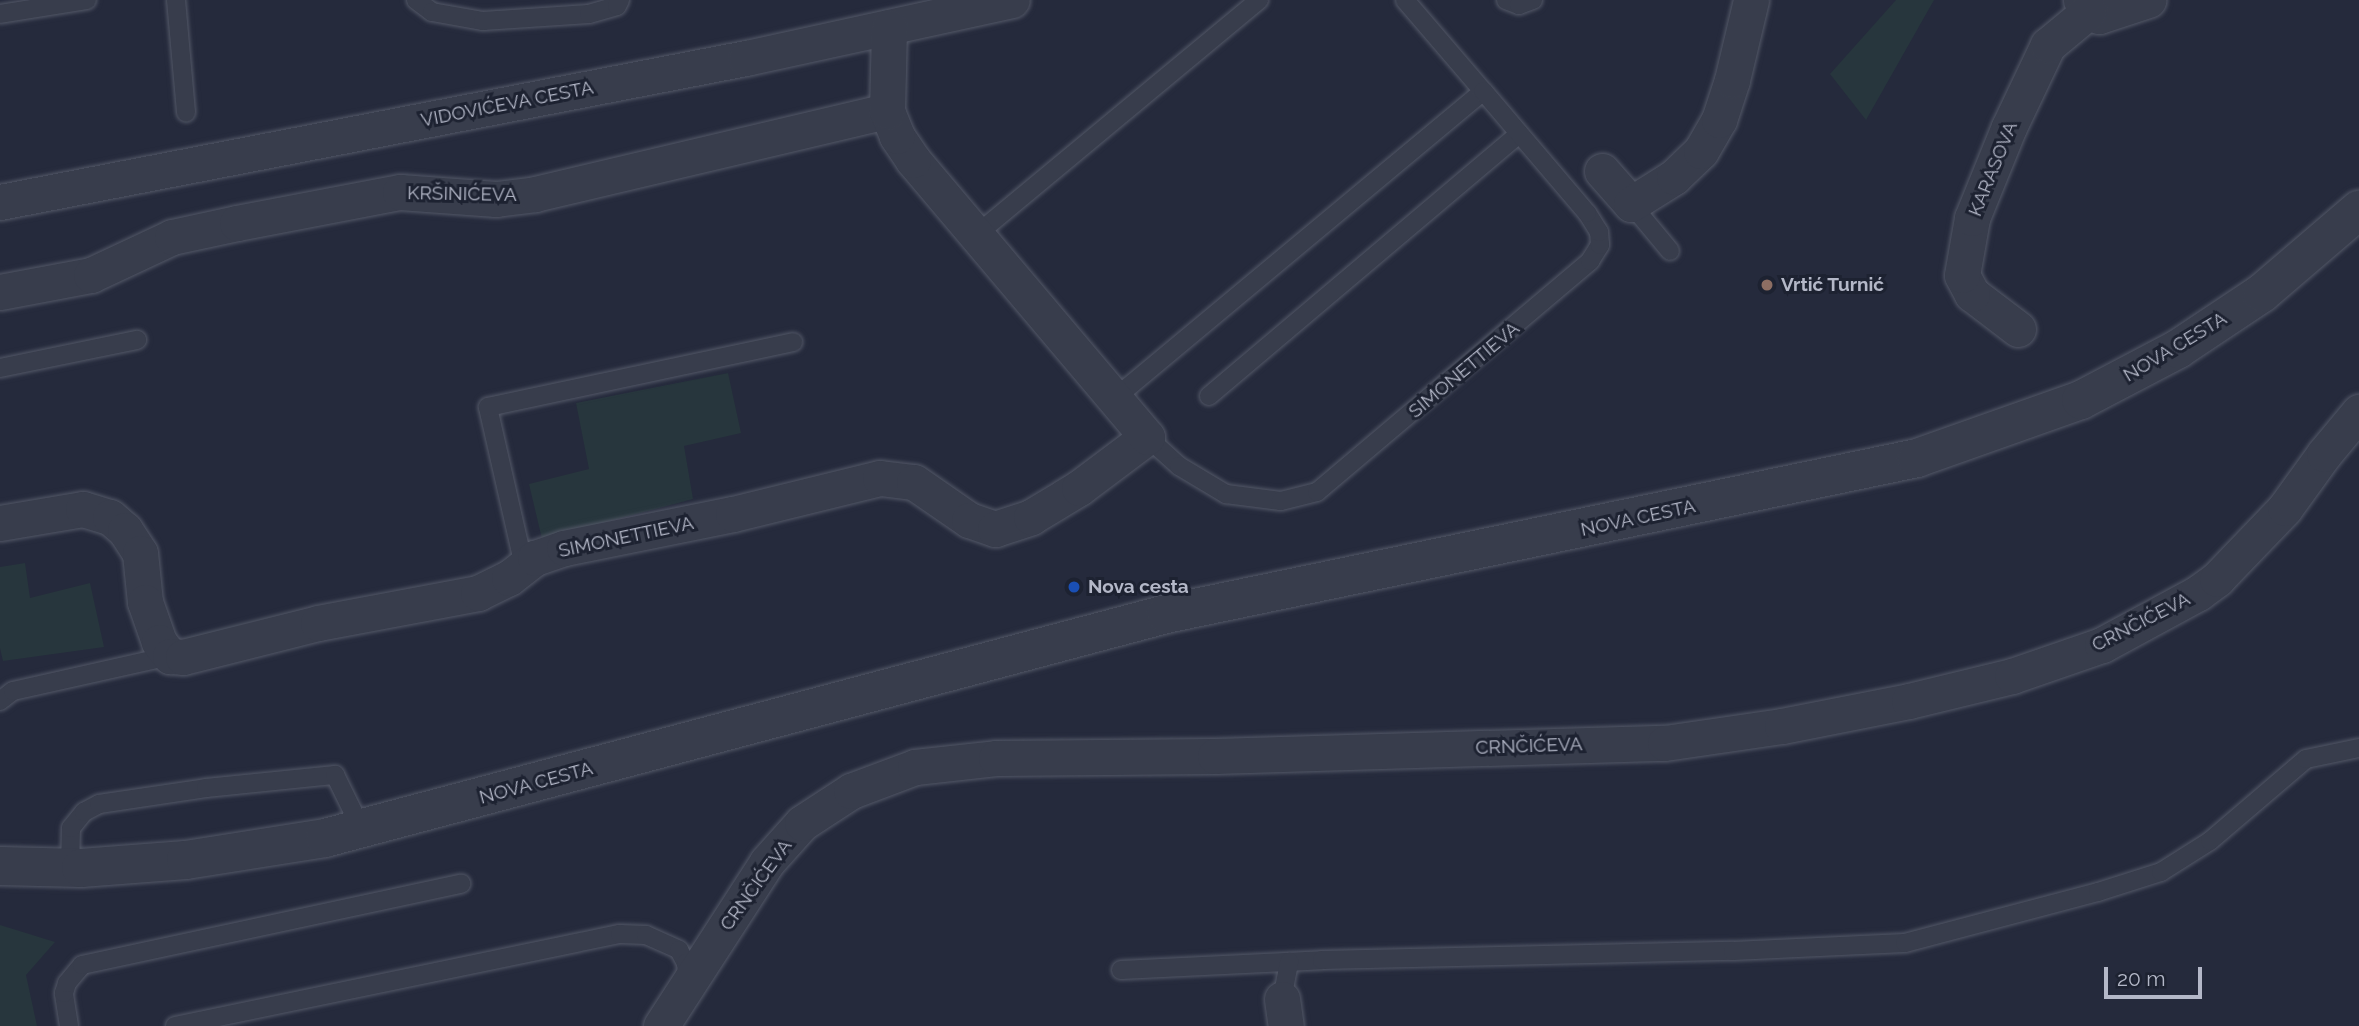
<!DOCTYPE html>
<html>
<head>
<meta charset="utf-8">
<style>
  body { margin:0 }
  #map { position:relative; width:2359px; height:1026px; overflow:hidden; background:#252a3c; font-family:Raleway,sans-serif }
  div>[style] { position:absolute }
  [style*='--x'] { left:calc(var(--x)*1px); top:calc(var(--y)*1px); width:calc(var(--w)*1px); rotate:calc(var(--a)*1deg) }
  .green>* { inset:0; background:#27363d }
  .roads { filter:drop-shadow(0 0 2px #535867) drop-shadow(0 0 2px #535867) }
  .service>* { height:18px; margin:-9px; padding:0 9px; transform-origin:9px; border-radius:9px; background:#383d4c }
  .minor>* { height:35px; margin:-17.5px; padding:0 17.5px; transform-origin:17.5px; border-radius:17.5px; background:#383d4c }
  .tertiary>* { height:38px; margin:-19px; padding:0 19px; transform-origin:19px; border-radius:19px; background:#383d4c }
  .dots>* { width:19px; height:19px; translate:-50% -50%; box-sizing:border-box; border:4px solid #1d2231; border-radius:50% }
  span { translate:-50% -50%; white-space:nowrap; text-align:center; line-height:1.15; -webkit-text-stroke:6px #1d2231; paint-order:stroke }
  .street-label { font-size:19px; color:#b4b8c8 }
  .poi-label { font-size:19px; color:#b4b8c8; font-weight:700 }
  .left { translate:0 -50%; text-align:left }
  .scale { position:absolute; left:2104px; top:967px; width:98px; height:32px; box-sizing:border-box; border:4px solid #b4b8c8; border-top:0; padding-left:9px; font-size:21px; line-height:24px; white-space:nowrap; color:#b4b8c8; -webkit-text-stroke:5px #1d2231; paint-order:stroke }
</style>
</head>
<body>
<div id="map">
  <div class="green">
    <div style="clip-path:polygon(1896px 0,1934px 0,1866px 120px,1830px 74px)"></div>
    <div style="clip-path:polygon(728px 373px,741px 433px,684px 446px,693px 499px,542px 539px,529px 484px,589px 469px,576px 403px)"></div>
    <div style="clip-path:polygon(25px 563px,30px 598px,90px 583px,104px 647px,3px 661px,0 648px,0 567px)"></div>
    <div style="clip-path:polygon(0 925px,55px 942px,26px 975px,37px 1026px,0 1026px)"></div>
  </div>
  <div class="roads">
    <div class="service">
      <div style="--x:176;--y:0;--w:113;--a:84.9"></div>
      <div style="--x:416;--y:0;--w:20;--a:37"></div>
      <div style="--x:432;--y:12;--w:52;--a:10"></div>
      <div style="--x:483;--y:21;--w:106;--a:-3.8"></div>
      <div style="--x:589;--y:14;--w:29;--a:-16"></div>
      <div style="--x:617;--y:6;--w:7;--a:-63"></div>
      <div style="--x:1506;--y:0;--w:14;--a:21"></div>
      <div style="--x:1519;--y:5;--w:15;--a:-20"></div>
      <div style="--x:0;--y:14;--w:88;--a:-9.1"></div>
      <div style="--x:1631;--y:204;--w:61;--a:50.3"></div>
      <div style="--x:976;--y:235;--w:368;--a:-39.7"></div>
      <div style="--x:0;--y:368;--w:140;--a:-11.6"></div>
      <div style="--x:1209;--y:396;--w:406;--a:-40.2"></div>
      <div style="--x:1115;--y:398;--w:479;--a:-39.8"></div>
      <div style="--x:1483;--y:91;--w:120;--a:-130.6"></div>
      <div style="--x:1147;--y:437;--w:43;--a:42.2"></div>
      <div style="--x:1179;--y:466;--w:55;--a:30.8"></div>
      <div style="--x:1226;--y:494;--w:55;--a:7.3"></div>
      <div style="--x:1281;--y:501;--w:37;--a:-14"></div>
      <div style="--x:1317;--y:492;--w:358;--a:-40.2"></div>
      <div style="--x:1590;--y:261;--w:19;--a:-58"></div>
      <div style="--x:1600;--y:245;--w:13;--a:-94"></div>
      <div style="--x:1599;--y:232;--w:22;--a:-122"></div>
      <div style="--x:1587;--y:213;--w:160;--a:-130.4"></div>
      <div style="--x:524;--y:566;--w:163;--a:-102.8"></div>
      <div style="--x:488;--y:407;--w:312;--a:-12"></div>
      <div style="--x:0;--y:701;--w:16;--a:-38"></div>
      <div style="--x:13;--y:691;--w:161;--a:-12.6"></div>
      <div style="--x:70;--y:868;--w:40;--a:-88.6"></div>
      <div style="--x:71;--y:828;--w:21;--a:-51"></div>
      <div style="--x:84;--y:812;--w:17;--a:-28"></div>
      <div style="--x:99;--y:804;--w:108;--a:-8.5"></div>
      <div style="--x:206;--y:788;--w:130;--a:-5.8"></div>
      <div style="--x:335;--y:775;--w:61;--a:63.9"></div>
      <div style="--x:1121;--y:970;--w:201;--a:-2.8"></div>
      <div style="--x:1322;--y:960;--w:411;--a:-1.3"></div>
      <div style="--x:1733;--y:951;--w:172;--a:-2.7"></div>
      <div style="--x:1905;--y:943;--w:200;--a:-14.8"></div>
      <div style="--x:2098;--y:892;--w:66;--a:-17.6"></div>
      <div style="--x:2161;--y:872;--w:58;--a:-32.3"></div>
      <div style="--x:2210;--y:841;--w:126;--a:-40.5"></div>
      <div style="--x:2306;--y:759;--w:54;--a:-11.7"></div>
      <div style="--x:1282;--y:999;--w:38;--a:-79"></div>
      <div style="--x:69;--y:1026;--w:33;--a:-99"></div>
      <div style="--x:64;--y:993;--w:10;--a:-73"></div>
      <div style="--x:67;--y:983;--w:23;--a:-50"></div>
      <div style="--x:82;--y:965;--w:388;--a:-12.1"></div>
      <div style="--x:175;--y:1026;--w:454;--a:-11.7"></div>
      <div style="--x:620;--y:934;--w:26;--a:2"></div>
      <div style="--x:646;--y:935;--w:36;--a:24"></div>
      <div style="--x:679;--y:950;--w:15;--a:62"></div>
      <div style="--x:686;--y:963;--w:18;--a:84"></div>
    </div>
    <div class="minor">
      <div style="--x:2081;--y:0;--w:24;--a:42"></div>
      <div style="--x:2099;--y:16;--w:52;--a:-18.1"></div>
      <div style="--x:1602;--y:171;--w:44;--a:48.7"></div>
      <div style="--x:1631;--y:204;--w:51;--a:-32.1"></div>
      <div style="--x:1674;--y:177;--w:37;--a:-44"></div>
      <div style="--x:1701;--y:151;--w:36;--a:-60"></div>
      <div style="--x:1719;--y:120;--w:42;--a:-72"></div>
      <div style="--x:1732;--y:80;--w:82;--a:-76.6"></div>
      <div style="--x:0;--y:202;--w:760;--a:-10.93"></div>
      <div style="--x:746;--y:58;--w:272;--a:-12.3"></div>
      <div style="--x:0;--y:292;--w:93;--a:-10.6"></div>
      <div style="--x:91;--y:275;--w:89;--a:-25.1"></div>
      <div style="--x:172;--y:237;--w:66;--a:-12.2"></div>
      <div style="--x:237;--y:223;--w:166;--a:-10.8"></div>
      <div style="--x:400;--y:192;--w:96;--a:4.2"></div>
      <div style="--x:496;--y:199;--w:39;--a:-7"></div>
      <div style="--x:535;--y:194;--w:362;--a:-13.3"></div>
      <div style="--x:2018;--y:329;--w:58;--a:-142.7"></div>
      <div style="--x:1972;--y:294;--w:21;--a:-118"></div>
      <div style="--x:1962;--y:275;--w:58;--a:-80"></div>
      <div style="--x:1972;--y:218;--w:98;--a:-67.9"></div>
      <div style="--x:2009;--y:127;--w:91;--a:-64.6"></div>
      <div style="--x:2048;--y:45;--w:53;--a:-39.7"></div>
      <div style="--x:0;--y:523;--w:84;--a:-9.6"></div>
      <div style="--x:83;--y:509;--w:28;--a:17"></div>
      <div style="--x:110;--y:517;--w:20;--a:41"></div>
      <div style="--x:125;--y:530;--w:27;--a:57"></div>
      <div style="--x:140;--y:553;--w:49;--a:84.2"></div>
      <div style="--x:145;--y:602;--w:42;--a:70.7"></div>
      <div style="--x:159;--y:642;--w:18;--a:52"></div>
      <div style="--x:170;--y:656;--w:13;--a:4"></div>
      <div style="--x:183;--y:657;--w:139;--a:-14.1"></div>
      <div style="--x:318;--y:623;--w:163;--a:-10.6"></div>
      <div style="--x:478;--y:593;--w:34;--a:-26"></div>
      <div style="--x:509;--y:578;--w:33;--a:-38"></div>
      <div style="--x:535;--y:558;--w:31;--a:-19"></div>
      <div style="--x:564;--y:548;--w:172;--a:-11.4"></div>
      <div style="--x:733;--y:514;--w:151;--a:-13.8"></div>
      <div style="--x:880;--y:478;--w:34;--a:7"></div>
      <div style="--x:914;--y:482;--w:67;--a:34.6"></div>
      <div style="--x:969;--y:520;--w:28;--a:19"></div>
      <div style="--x:995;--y:529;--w:38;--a:-18"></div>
      <div style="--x:1031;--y:517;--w:56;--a:-31.1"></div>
      <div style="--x:1079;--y:488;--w:85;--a:-36.9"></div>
      <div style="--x:1147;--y:437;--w:363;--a:-130.2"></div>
      <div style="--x:913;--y:160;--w:29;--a:-124"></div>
      <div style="--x:897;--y:136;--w:27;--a:-112"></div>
      <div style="--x:887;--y:111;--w:84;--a:-88.6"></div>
      <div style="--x:1282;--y:999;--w:27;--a:82"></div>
      <div style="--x:661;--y:1026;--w:195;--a:-57.1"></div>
      <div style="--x:767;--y:862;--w:52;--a:-48.1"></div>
      <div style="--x:802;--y:823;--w:59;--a:-33.1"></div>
      <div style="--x:851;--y:791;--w:68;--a:-20.6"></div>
      <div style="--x:915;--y:767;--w:81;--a:-6.3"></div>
      <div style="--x:996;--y:758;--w:219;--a:-0.5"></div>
      <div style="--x:1215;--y:756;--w:450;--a:-1.7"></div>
      <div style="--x:1665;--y:743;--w:118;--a:-8.3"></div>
      <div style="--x:1782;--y:726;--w:129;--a:-11.1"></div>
      <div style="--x:1909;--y:701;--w:106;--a:-13.6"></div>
      <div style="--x:2012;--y:676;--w:95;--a:-19"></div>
      <div style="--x:2102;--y:645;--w:109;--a:-28.4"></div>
      <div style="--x:2198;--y:593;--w:24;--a:-36"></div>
      <div style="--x:2217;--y:579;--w:98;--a:-46.2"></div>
      <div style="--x:2285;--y:508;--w:67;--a:-54.2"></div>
      <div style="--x:2324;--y:454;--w:55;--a:-50.2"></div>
    </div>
    <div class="tertiary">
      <div style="--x:0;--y:866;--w:81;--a:1.4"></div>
      <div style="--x:81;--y:868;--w:105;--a:-4.4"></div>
      <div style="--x:186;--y:860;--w:141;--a:-9"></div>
      <div style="--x:325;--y:838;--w:870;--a:-14.91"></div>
      <div style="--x:1166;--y:614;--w:767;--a:-11.73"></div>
      <div style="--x:1917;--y:458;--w:174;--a:-19.5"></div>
      <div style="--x:2081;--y:400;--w:110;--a:-27.7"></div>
      <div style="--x:2178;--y:349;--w:101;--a:-33.7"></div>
      <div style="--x:2262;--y:293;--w:128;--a:-40.6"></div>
    </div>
  </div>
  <div class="dots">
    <div style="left:1767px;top:285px;background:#8d6e63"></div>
    <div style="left:1074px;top:587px;background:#1a4fb4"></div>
  </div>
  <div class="street-label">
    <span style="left:507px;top:104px;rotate:-11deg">VIDOVIĆEVA CESTA</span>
    <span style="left:1993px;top:169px;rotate:-68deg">KARASOVA</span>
    <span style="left:462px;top:194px;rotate:1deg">KRŠINIĆEVA</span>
    <span style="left:2175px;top:347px;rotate:-31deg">NOVA CESTA</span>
    <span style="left:1464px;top:370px;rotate:-40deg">SIMONETTIEVA</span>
    <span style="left:1638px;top:518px;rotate:-12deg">NOVA CESTA</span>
    <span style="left:626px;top:537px;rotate:-12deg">SIMONETTIEVA</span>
    <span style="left:2141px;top:622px;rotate:-27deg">CRNČIĆEVA</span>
    <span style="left:1529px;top:746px;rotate:-2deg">CRNČIĆEVA</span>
    <span style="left:536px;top:783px;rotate:-15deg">NOVA CESTA</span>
    <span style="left:756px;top:885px;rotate:-54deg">CRNČIĆEVA</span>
  </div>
  <div class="poi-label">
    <span class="left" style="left:1781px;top:285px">Vrtić Turnić</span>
    <span class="left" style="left:1088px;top:587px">Nova cesta</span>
  </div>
  <div class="scale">20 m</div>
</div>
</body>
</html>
